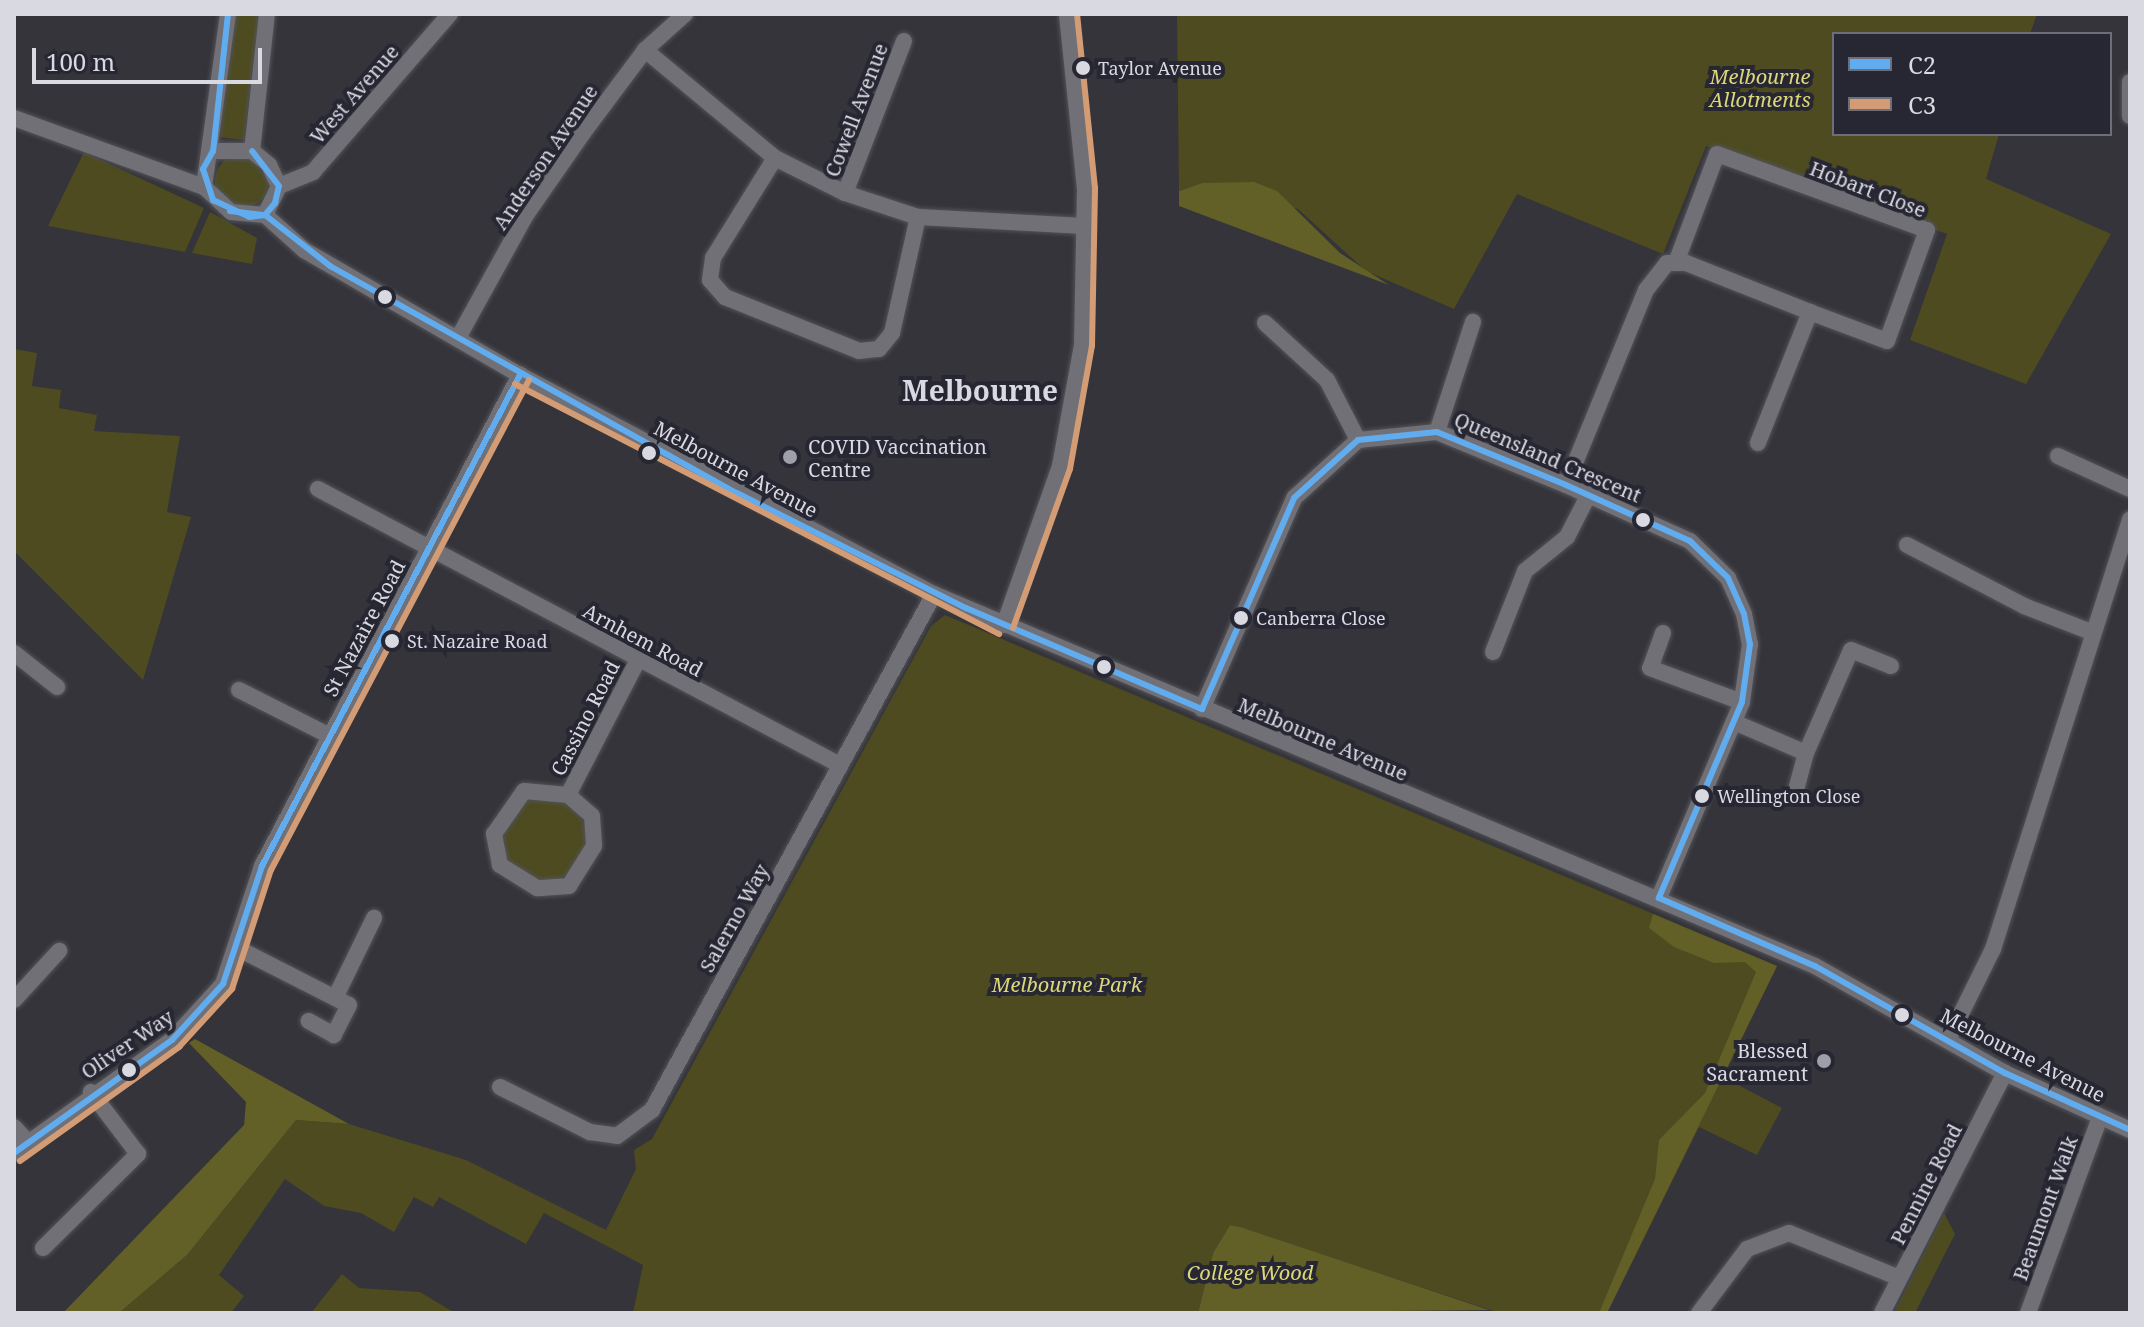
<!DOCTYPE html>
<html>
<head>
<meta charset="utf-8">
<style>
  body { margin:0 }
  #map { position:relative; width:2144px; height:1327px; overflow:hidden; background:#34343a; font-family:"Noto Serif",serif }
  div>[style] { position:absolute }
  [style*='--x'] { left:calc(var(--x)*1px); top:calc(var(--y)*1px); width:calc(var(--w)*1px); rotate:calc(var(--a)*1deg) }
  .green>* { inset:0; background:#4d4b1f }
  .round { border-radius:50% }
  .forest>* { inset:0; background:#625f27 }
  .roads { filter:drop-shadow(0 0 2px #525258) drop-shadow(0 0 2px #525258) }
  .street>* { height:16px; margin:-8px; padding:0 8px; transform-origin:8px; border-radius:8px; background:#707076 }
  .bus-1>* { height:6px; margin:-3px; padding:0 3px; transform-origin:3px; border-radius:3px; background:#60acee }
  .bus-2>* { height:6px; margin:-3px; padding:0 3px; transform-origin:3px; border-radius:3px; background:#d39c74 }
  .dots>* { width:22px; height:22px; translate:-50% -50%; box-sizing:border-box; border:4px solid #272633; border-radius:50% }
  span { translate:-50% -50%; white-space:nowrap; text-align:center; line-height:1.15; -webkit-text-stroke:8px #272633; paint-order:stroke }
  .bus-label { font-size:18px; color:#d9d9e2 }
  .left { translate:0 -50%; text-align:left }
  .park-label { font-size:20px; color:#dcd87a; font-style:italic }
  .street-label { font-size:20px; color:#d9d9e2 }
  .poi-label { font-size:20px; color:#d9d9e2 }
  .right { translate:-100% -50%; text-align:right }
  .district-label { font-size:28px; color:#d9d9e2; font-weight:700 }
  .frame { position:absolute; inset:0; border:16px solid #d9d9e2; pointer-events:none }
  .legend { position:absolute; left:1832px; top:32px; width:280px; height:104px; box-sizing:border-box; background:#272633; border:2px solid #6e6e79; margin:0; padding:10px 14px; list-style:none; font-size:24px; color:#d9d9e2 }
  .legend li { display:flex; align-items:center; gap:16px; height:40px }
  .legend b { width:40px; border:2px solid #6e6e79 }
  .scale { position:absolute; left:32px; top:48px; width:230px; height:36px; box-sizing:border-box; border:4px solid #d9d9e2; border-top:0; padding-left:10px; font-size:24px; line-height:28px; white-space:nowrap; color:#d9d9e2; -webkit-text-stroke:6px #272633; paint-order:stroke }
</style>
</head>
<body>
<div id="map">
  <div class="green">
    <div style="clip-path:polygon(234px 14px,259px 14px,244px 140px,219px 137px)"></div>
    <div style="clip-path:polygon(1177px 14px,2037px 14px,2030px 34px,1834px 34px,1834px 134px,1999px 134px,1986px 179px,2111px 234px,2026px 384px,1910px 340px,1947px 234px,1706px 146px,1663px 254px,1517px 194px,1454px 309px,1366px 271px,1298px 209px,1202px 183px,1179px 191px)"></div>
    <div style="clip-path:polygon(84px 152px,204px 208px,185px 252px,48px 226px)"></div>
    <div class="round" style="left:215px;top:154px;width:54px;height:54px"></div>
    <div style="clip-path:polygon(210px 212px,257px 238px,252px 264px,192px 253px)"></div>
    <div style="clip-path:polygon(14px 349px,37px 353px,32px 386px,61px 390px,59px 408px,97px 415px,94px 431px,180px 436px,167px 512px,191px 517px,143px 680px,14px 551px)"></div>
    <div style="clip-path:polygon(945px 615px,1777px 966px,1723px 1077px,1782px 1108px,1757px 1155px,1699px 1127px,1607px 1313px,1500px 1313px,1230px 1225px,1213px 1253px,1198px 1313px,633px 1313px,643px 1265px,544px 1213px,526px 1244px,439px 1197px,433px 1207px,414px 1197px,394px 1232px,361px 1213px,324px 1206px,285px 1179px,219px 1275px,244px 1296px,231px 1313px,119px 1313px,187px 1255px,296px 1120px,349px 1124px,466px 1160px,606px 1230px,636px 1169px,634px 1150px,652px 1139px,931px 626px)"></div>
    <div class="round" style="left:503px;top:797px;width:84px;height:84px"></div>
    <div style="clip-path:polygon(1944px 1213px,1955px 1234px,1915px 1313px,1894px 1313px)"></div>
    <div style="clip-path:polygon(342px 1274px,359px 1288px,420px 1292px,455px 1313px,311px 1313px)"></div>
  </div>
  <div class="forest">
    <div style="clip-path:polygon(1254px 182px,1277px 191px,1340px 253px,1389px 285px,1179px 206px,1179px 191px,1202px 183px)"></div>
    <div style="clip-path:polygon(1653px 914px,1777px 966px,1607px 1313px,1599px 1313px,1655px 1179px,1659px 1140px,1705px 1093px,1756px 972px,1745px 962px,1714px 963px,1674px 947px,1649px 928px)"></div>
    <div style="clip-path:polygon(195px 1039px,349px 1124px,296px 1120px,187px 1255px,119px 1313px,63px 1313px,244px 1125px,246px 1102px,189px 1043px)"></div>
    <div style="clip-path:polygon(1230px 1225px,1240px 1227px,1489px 1310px,1198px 1313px,1213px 1253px)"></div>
  </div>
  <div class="roads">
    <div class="street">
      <div style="--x:645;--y:50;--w:169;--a:39.7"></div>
      <div style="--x:775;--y:158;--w:78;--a:26.6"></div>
      <div style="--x:845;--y:193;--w:77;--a:18.2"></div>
      <div style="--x:918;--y:217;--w:167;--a:3.1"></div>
      <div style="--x:2130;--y:82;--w:34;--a:90"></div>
      <div style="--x:14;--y:118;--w:202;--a:20"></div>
      <div style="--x:213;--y:151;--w:39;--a:0"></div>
      <div style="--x:252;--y:151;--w:22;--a:39"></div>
      <div style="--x:269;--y:165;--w:23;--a:65"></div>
      <div style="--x:279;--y:186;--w:32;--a:116"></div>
      <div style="--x:265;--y:215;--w:34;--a:-175"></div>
      <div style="--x:231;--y:212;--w:37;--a:-137"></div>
      <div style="--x:204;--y:187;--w:175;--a:-82.1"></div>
      <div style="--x:252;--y:151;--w:138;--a:-83.8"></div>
      <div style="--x:775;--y:158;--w:118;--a:121.8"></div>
      <div style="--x:713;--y:258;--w:22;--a:98"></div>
      <div style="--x:710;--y:280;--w:23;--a:49"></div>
      <div style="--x:725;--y:297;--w:144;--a:21.9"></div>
      <div style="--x:859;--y:351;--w:20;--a:-6"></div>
      <div style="--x:879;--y:349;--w:21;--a:-51"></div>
      <div style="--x:892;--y:333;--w:119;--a:-77.4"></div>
      <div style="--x:279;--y:186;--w:37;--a:-22"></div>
      <div style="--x:313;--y:172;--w:209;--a:-49.1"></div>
      <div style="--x:845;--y:193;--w:163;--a:-68.8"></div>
      <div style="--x:265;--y:215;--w:52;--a:41.9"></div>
      <div style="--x:304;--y:250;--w:250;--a:30.1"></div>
      <div style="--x:520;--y:375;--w:468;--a:27.9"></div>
      <div style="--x:934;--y:594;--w:956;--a:22.89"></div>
      <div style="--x:1815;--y:966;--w:218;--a:29.4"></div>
      <div style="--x:2005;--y:1073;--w:137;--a:24.5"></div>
      <div style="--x:1677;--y:260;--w:113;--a:-69.3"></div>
      <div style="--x:1717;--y:154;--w:223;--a:19.9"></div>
      <div style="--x:1927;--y:230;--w:118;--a:109.8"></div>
      <div style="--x:1887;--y:341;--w:82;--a:-159.4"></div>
      <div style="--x:1810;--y:312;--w:141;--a:111.7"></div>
      <div style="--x:1265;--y:323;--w:84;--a:42.6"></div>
      <div style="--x:1327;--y:380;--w:68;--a:62.7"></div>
      <div style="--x:458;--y:338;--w:141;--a:-61.1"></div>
      <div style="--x:526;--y:215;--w:100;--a:-55.2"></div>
      <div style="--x:583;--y:133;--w:104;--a:-53.2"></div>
      <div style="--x:645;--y:50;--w:54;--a:-42"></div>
      <div style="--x:1437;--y:432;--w:116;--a:-71.9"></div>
      <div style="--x:2058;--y:456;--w:79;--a:24.6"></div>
      <div style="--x:1566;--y:485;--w:211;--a:-67.7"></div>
      <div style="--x:1646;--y:290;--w:34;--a:-52"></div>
      <div style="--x:1667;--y:263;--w:19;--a:0"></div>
      <div style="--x:1686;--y:263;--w:133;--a:21.6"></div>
      <div style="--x:318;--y:489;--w:590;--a:27.87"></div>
      <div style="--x:1907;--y:545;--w:132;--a:27.5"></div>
      <div style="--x:2024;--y:606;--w:72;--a:21.2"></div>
      <div style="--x:1004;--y:625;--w:169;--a:-70.6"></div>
      <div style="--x:1060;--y:466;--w:123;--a:-79.7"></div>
      <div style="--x:1082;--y:345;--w:156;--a:-88.9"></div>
      <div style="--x:1085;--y:189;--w:176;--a:-95.9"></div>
      <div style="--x:1663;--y:633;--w:37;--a:110"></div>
      <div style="--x:1650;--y:668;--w:98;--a:20.3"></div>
      <div style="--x:1493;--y:652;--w:87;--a:-68.4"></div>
      <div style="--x:1525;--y:571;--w:54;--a:-39"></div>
      <div style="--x:1567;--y:537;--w:48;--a:-62.9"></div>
      <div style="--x:14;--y:653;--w:55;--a:38.3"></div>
      <div style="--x:239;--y:690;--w:102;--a:26.8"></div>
      <div style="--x:1202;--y:709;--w:230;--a:-66.4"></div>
      <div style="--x:1294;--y:498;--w:86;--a:-42.2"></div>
      <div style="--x:1358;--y:440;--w:79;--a:-5.8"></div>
      <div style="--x:1437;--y:432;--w:139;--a:22.3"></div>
      <div style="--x:1566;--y:485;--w:136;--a:24.3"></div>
      <div style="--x:1690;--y:541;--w:53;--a:44.2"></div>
      <div style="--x:1728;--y:578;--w:39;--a:66"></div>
      <div style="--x:1744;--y:614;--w:31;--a:79"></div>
      <div style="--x:1750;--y:644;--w:59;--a:97.9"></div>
      <div style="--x:1742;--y:702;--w:213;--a:113"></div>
      <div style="--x:1734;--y:722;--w:78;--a:23.3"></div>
      <div style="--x:1806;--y:753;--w:112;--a:-66.4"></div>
      <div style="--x:1851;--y:650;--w:43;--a:21.8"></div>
      <div style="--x:1796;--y:790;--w:38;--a:-75"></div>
      <div style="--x:568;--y:795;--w:32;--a:41"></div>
      <div style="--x:592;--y:816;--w:30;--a:86"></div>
      <div style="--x:594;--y:846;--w:47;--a:122"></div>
      <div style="--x:569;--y:886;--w:32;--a:176"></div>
      <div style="--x:537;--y:888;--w:44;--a:-148.1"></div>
      <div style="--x:500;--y:865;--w:32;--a:-101"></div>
      <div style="--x:494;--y:834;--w:52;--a:-55.1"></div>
      <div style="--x:524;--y:791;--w:44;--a:5.2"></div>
      <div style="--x:568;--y:795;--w:152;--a:-62.6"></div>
      <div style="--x:239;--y:949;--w:123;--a:27"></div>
      <div style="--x:349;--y:1005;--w:34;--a:117"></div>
      <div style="--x:334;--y:1035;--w:29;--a:-151"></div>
      <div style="--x:336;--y:996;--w:87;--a:-64"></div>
      <div style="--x:14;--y:1000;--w:67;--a:-47.4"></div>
      <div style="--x:1948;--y:1040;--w:102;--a:-63.7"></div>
      <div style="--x:1993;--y:949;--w:451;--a:-72.3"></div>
      <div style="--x:500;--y:1087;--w:101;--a:26.6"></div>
      <div style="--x:590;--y:1132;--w:27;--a:8"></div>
      <div style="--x:617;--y:1136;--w:44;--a:-36.6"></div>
      <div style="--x:652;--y:1110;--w:588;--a:-61.34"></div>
      <div style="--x:14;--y:1127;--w:19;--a:47"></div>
      <div style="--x:14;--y:1153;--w:194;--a:-35.6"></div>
      <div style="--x:172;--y:1040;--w:76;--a:-47.7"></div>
      <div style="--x:223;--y:984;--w:124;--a:-71.7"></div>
      <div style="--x:262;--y:866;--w:555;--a:-62.28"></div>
      <div style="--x:43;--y:1248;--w:134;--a:-44.7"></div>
      <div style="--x:138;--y:1154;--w:78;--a:-127.2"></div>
      <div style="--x:1699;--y:1313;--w:80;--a:-53.1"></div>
      <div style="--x:1747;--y:1249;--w:45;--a:-20.9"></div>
      <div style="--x:1789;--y:1233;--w:119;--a:22.2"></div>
      <div style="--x:1882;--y:1313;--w:270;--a:-62.9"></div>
      <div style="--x:2028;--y:1313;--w:209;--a:-69.8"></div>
    </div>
  </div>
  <div class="bus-1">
    <div style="--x:228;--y:14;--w:138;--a:96.2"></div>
    <div style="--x:213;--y:151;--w:21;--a:119"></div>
    <div style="--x:203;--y:169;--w:33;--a:72"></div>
    <div style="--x:213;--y:200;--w:40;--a:25"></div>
    <div style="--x:249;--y:217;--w:16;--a:-7"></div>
    <div style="--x:265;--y:215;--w:83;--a:38.1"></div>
    <div style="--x:330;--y:266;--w:466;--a:29.2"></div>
    <div style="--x:737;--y:493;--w:256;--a:26.7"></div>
    <div style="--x:966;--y:608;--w:257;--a:23.2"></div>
    <div style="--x:230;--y:211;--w:35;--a:7"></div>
    <div style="--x:265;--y:215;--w:16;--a:-50"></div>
    <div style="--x:275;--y:203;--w:17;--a:-77"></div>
    <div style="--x:279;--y:186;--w:44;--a:-127.6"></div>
    <div style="--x:1202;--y:709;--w:230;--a:-66.4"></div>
    <div style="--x:1294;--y:498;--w:86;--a:-42.2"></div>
    <div style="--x:1358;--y:440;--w:79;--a:-5.8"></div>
    <div style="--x:1437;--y:432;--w:139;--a:22.3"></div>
    <div style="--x:1566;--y:485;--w:136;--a:24.3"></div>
    <div style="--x:1690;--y:541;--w:53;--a:44.2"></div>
    <div style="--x:1728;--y:578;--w:39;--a:66"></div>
    <div style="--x:1744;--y:614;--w:31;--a:79"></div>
    <div style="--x:1750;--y:644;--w:59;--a:97.9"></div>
    <div style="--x:1742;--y:702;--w:213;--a:113"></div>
    <div style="--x:1659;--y:898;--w:170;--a:23.6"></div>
    <div style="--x:1815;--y:966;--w:218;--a:29.4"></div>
    <div style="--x:2005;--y:1073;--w:137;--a:24.5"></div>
    <div style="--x:14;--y:1153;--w:194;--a:-35.6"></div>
    <div style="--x:172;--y:1040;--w:76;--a:-47.7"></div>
    <div style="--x:223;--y:984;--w:124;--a:-71.7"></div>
    <div style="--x:262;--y:866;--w:555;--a:-62.28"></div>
  </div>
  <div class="bus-2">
    <div style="--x:515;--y:384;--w:545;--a:27.32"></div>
    <div style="--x:1013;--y:628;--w:169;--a:-70.3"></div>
    <div style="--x:1070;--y:469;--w:125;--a:-79.9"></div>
    <div style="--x:1092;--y:346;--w:158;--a:-88.9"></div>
    <div style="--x:1095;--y:188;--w:175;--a:-95.9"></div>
    <div style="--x:20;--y:1161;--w:196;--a:-35.6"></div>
    <div style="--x:179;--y:1047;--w:79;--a:-47.6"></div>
    <div style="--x:232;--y:989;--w:125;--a:-71.9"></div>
    <div style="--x:271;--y:870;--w:554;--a:-62.23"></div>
  </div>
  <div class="dots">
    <div style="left:1083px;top:68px;background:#d9d9e2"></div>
    <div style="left:385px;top:297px;background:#d9d9e2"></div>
    <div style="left:649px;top:453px;background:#d9d9e2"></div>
    <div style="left:790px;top:457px;background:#9f9fa7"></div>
    <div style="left:1643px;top:520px;background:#d9d9e2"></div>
    <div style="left:1241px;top:618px;background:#d9d9e2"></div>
    <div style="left:392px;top:641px;background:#d9d9e2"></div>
    <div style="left:1104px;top:667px;background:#d9d9e2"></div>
    <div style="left:1702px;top:796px;background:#d9d9e2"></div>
    <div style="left:1902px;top:1015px;background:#d9d9e2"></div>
    <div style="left:1824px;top:1061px;background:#9f9fa7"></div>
    <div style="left:129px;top:1070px;background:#d9d9e2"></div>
  </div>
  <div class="bus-label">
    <span class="left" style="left:1098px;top:68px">Taylor Avenue</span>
    <span class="left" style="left:1256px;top:618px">Canberra Close</span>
    <span class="left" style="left:407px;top:641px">St. Nazaire Road</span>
    <span class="left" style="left:1717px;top:796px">Wellington Close</span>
  </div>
  <div class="park-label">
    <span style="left:1760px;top:88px">Melbourne<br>Allotments</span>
    <span style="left:1067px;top:984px">Melbourne Park</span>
    <span style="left:1250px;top:1272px">College Wood</span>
  </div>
  <div class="street-label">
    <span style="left:354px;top:94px;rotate:-49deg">West Avenue</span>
    <span style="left:856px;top:110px;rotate:-69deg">Cowell Avenue</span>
    <span style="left:545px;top:157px;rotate:-56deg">Anderson Avenue</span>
    <span style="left:1868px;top:189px;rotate:21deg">Hobart Close</span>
    <span style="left:1548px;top:457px;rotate:23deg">Queensland Crescent</span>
    <span style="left:736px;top:469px;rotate:28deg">Melbourne Avenue</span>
    <span style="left:364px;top:628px;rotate:-62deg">St Nazaire Road</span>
    <span style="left:643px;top:640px;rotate:28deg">Arnhem Road</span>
    <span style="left:585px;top:718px;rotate:-63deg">Cassino Road</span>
    <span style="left:1323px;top:739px;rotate:23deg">Melbourne Avenue</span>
    <span style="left:734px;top:918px;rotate:-61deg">Salerno Way</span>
    <span style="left:127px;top:1044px;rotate:-34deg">Oliver Way</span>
    <span style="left:2023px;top:1055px;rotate:27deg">Melbourne Avenue</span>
    <span style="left:1926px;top:1184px;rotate:-63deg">Pennine Road</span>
    <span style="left:2045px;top:1208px;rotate:-70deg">Beaumont Walk</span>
  </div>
  <div class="poi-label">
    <span class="left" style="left:808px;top:458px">COVID Vaccination<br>Centre</span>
    <span class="right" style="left:1808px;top:1062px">Blessed<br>Sacrament</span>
  </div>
  <div class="district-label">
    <span style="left:980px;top:390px">Melbourne</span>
  </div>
  <div class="frame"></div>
  <ul class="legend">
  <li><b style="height:10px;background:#60acee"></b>C2</li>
  <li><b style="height:10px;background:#d39c74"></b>C3</li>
  </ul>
  <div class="scale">100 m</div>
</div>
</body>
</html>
